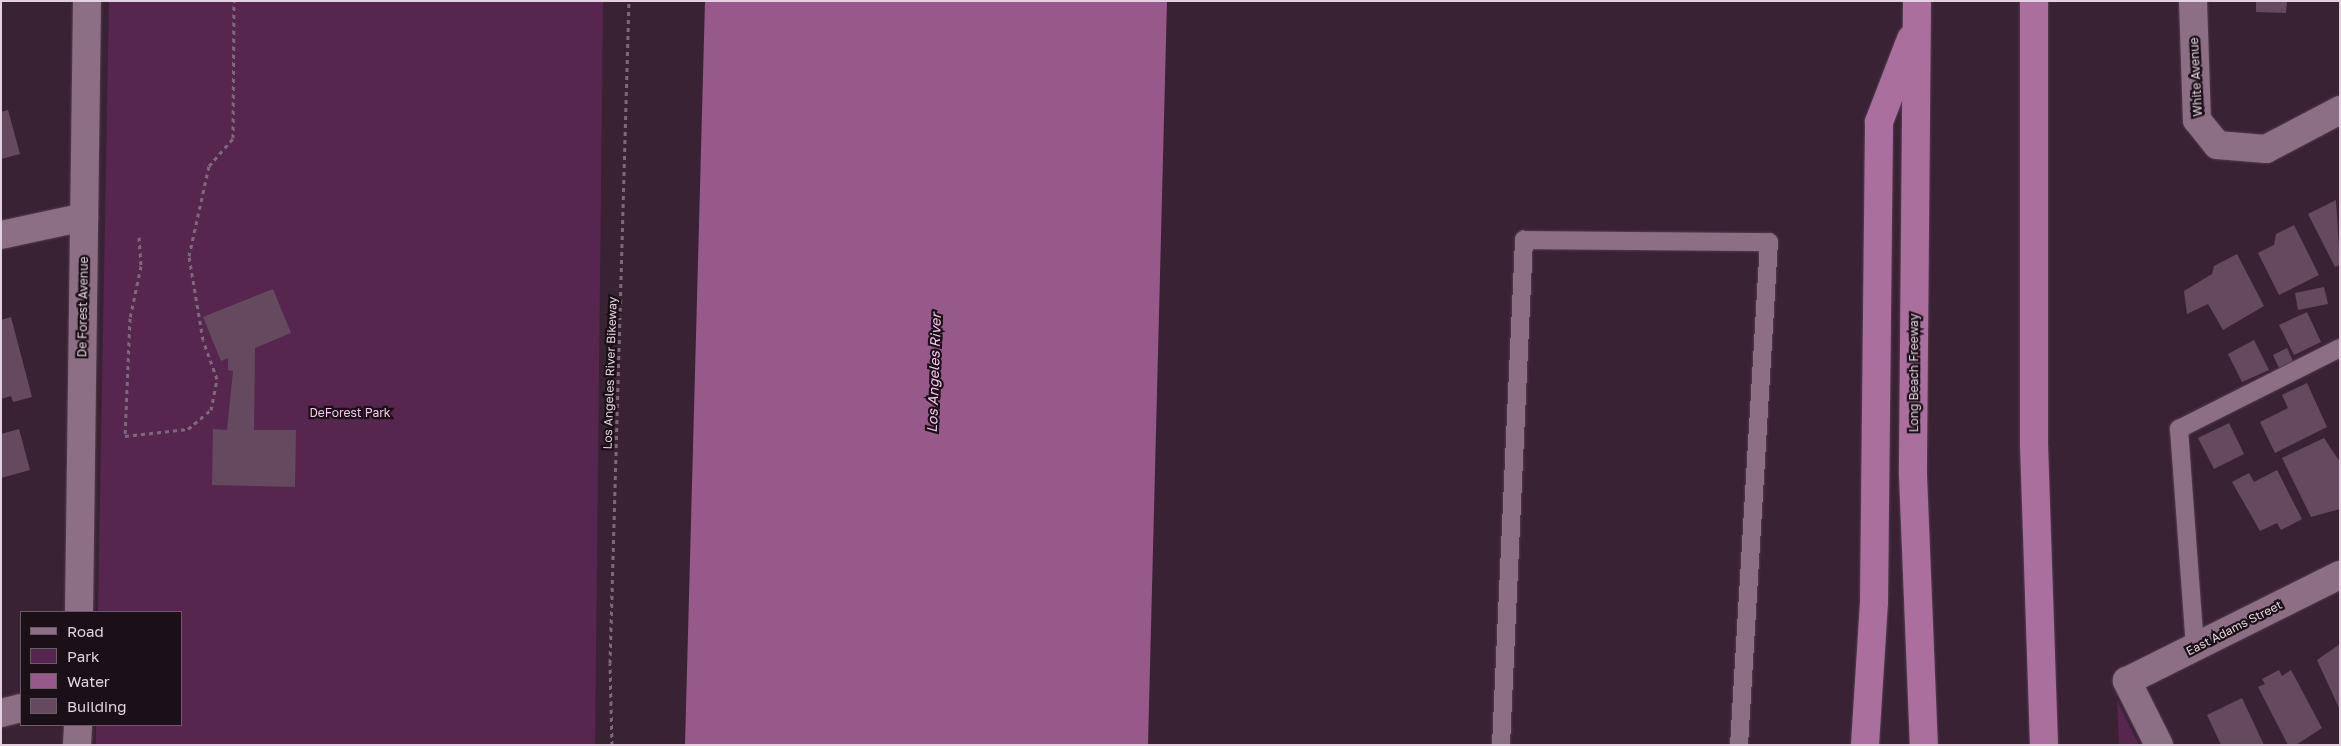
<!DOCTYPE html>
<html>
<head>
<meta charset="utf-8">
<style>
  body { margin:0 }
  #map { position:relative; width:2341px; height:746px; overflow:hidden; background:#3a2235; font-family:"Golos Text",sans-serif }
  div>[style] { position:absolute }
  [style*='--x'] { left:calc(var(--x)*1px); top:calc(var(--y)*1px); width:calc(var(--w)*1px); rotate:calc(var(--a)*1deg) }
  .green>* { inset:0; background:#57264e }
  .water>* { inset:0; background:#96598a }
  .building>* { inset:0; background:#654a5f }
  .path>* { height:3px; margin-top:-1.5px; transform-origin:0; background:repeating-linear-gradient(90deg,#7e697a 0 4px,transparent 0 8px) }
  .roads { filter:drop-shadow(0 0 1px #533e4f) drop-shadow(0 0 1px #533e4f) }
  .service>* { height:18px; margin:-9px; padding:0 9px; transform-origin:9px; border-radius:9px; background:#8c6f85 }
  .minor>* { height:28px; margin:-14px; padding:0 14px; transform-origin:14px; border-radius:14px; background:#8c6f85 }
  .tertiary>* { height:28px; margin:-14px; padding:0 14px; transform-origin:14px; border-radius:14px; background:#8c6f85 }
  .motorway>* { height:28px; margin:-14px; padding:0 14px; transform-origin:14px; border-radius:14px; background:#ab6f9e }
  span { translate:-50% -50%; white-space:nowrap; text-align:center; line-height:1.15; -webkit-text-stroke:4.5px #1b1018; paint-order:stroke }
  .street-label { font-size:12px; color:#e2d1de }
  .park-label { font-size:12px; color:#fac5ee }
  .water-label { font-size:14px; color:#fbc6ee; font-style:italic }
  .frame { position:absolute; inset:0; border:2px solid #e2d1de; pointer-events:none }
  .legend { position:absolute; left:20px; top:611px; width:162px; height:115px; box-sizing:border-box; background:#1b1018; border:1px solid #6b5d67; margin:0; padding:6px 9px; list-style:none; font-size:15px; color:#e2d1de }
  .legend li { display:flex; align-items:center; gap:10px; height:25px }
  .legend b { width:25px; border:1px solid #6b5d67 }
</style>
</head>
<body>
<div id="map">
  <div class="green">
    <div style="clip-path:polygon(109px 1px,603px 1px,595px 745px,96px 745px,96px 725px,181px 725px,181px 612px,98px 612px)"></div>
    <div style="clip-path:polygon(2117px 700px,2139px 745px,2119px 745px)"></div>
  </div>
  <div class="water">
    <div style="clip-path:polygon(705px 1px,1167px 1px,1148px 745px,685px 745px)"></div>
  </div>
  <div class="building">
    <div style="clip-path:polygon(2256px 1px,2287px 1px,2286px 13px,2256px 12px)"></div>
    <div style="clip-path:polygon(8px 110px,20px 154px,1px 159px,1px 112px)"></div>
    <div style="clip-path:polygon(2336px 200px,2340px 265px,2335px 267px,2308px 214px)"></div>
    <div style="clip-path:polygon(2294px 225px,2319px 275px,2279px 295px,2258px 253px,2274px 245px,2276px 234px)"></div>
    <div style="clip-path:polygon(2237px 254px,2264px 306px,2223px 330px,2208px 304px,2187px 314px,2184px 291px,2212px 274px,2214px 266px)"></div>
    <div style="clip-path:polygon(2324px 287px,2328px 304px,2298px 310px,2295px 293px)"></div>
    <div style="clip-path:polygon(273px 289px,291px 333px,255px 348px,254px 430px,296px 430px,295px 487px,212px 485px,213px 429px,227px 430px,233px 371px,228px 370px,228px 358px,221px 361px,203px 317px)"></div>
    <div style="clip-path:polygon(2307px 312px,2321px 342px,2294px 355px,2279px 325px)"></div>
    <div style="clip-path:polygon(11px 317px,32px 397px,13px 402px,11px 396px,1px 399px,1px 320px)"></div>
    <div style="clip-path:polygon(2254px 340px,2269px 370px,2242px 382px,2228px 354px)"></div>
    <div style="clip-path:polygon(2287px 348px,2293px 361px,2279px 368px,2273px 355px)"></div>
    <div style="clip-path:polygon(2307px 383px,2327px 427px,2275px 453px,2260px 422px,2288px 408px,2282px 395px)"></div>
    <div style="clip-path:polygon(2229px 423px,2244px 454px,2214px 469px,2198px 438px)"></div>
    <div style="clip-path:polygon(19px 429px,30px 470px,1px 478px,1px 434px)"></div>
    <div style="clip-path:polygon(2324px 438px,2340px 462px,2340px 509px,2311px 517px,2282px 458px)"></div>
    <div style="clip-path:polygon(2277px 470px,2302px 519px,2281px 530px,2277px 523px,2260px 531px,2232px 482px,2249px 473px,2254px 482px)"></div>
    <div style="clip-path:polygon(2340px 644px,2340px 710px,2317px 660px)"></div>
    <div style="clip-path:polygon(2279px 670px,2282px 676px,2291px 670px,2322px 728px,2296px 745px,2288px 745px,2258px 687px,2265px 684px,2262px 679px)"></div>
    <div style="clip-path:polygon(2242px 698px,2264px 745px,2221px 745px,2207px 715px)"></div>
  </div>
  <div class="path">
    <div style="--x:139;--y:237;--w:29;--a:86"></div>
    <div style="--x:141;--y:266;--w:53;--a:101.9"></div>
    <div style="--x:130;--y:318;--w:118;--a:92.4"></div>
    <div style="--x:125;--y:436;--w:63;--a:-6.3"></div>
    <div style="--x:188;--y:429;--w:30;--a:-40"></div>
    <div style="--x:211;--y:410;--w:32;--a:-79"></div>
    <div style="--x:217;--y:379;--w:41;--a:-109.7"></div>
    <div style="--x:203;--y:340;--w:85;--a:-99.5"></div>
    <div style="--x:189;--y:256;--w:92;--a:-77.5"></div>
    <div style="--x:209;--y:166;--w:37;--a:-49"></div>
    <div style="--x:233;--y:138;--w:137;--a:-89.6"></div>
    <div style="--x:612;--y:745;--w:82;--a:-91.4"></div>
    <div style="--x:610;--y:663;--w:662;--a:-88.36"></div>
  </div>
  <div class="roads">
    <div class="service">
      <div style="--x:2195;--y:647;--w:219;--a:-94.2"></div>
      <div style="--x:2179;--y:429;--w:180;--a:-26.7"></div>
      <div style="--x:1501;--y:745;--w:506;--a:-87.39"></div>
      <div style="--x:1524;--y:240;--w:245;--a:0.5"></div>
      <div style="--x:1769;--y:242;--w:504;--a:93.41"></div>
    </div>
    <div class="minor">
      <div style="--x:2193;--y:1;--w:119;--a:88.1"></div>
      <div style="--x:2197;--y:120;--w:32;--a:51"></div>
      <div style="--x:2217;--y:145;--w:49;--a:4.7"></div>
      <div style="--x:2266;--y:149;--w:84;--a:-27.8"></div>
      <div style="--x:1;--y:713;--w:21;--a:-14"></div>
      <div style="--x:2159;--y:745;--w:72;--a:-116.6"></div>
      <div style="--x:2127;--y:681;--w:238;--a:-26.5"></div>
    </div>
    <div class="tertiary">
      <div style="--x:1;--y:235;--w:85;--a:-12.2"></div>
      <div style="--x:79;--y:612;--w:611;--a:-89.25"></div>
      <div style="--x:77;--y:745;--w:20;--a:-87"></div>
    </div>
    <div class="motorway">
      <div style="--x:1917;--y:1;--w:474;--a:90.5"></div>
      <div style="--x:1913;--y:475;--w:270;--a:87.7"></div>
      <div style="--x:2034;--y:1;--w:443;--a:90"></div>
      <div style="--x:2034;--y:444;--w:301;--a:88.1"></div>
      <div style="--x:1865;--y:745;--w:143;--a:-86.4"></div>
      <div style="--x:1874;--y:602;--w:480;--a:-89.4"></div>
      <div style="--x:1879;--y:122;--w:89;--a:-68.9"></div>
    </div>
  </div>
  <div class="street-label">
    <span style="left:2196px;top:77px;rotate:-93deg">White Avenue</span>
    <span style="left:83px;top:307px;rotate:-89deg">De Forest Avenue</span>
    <span style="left:610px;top:373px;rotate:-88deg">Los Angeles River Bikeway</span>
    <span style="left:1914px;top:373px;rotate:-90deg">Long Beach Freeway</span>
    <span style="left:2234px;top:628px;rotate:-27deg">East Adams Street</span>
  </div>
  <div class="park-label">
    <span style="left:350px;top:413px">DeForest Park</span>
  </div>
  <div class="water-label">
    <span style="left:934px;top:373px;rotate:-88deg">Los Angeles River</span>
  </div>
  <div class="frame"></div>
  <ul class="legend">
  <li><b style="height:6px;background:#8c6f85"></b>Road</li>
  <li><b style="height:14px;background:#57264e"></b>Park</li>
  <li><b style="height:14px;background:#96598a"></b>Water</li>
  <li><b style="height:14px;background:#654a5f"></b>Building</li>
  </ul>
</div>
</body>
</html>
